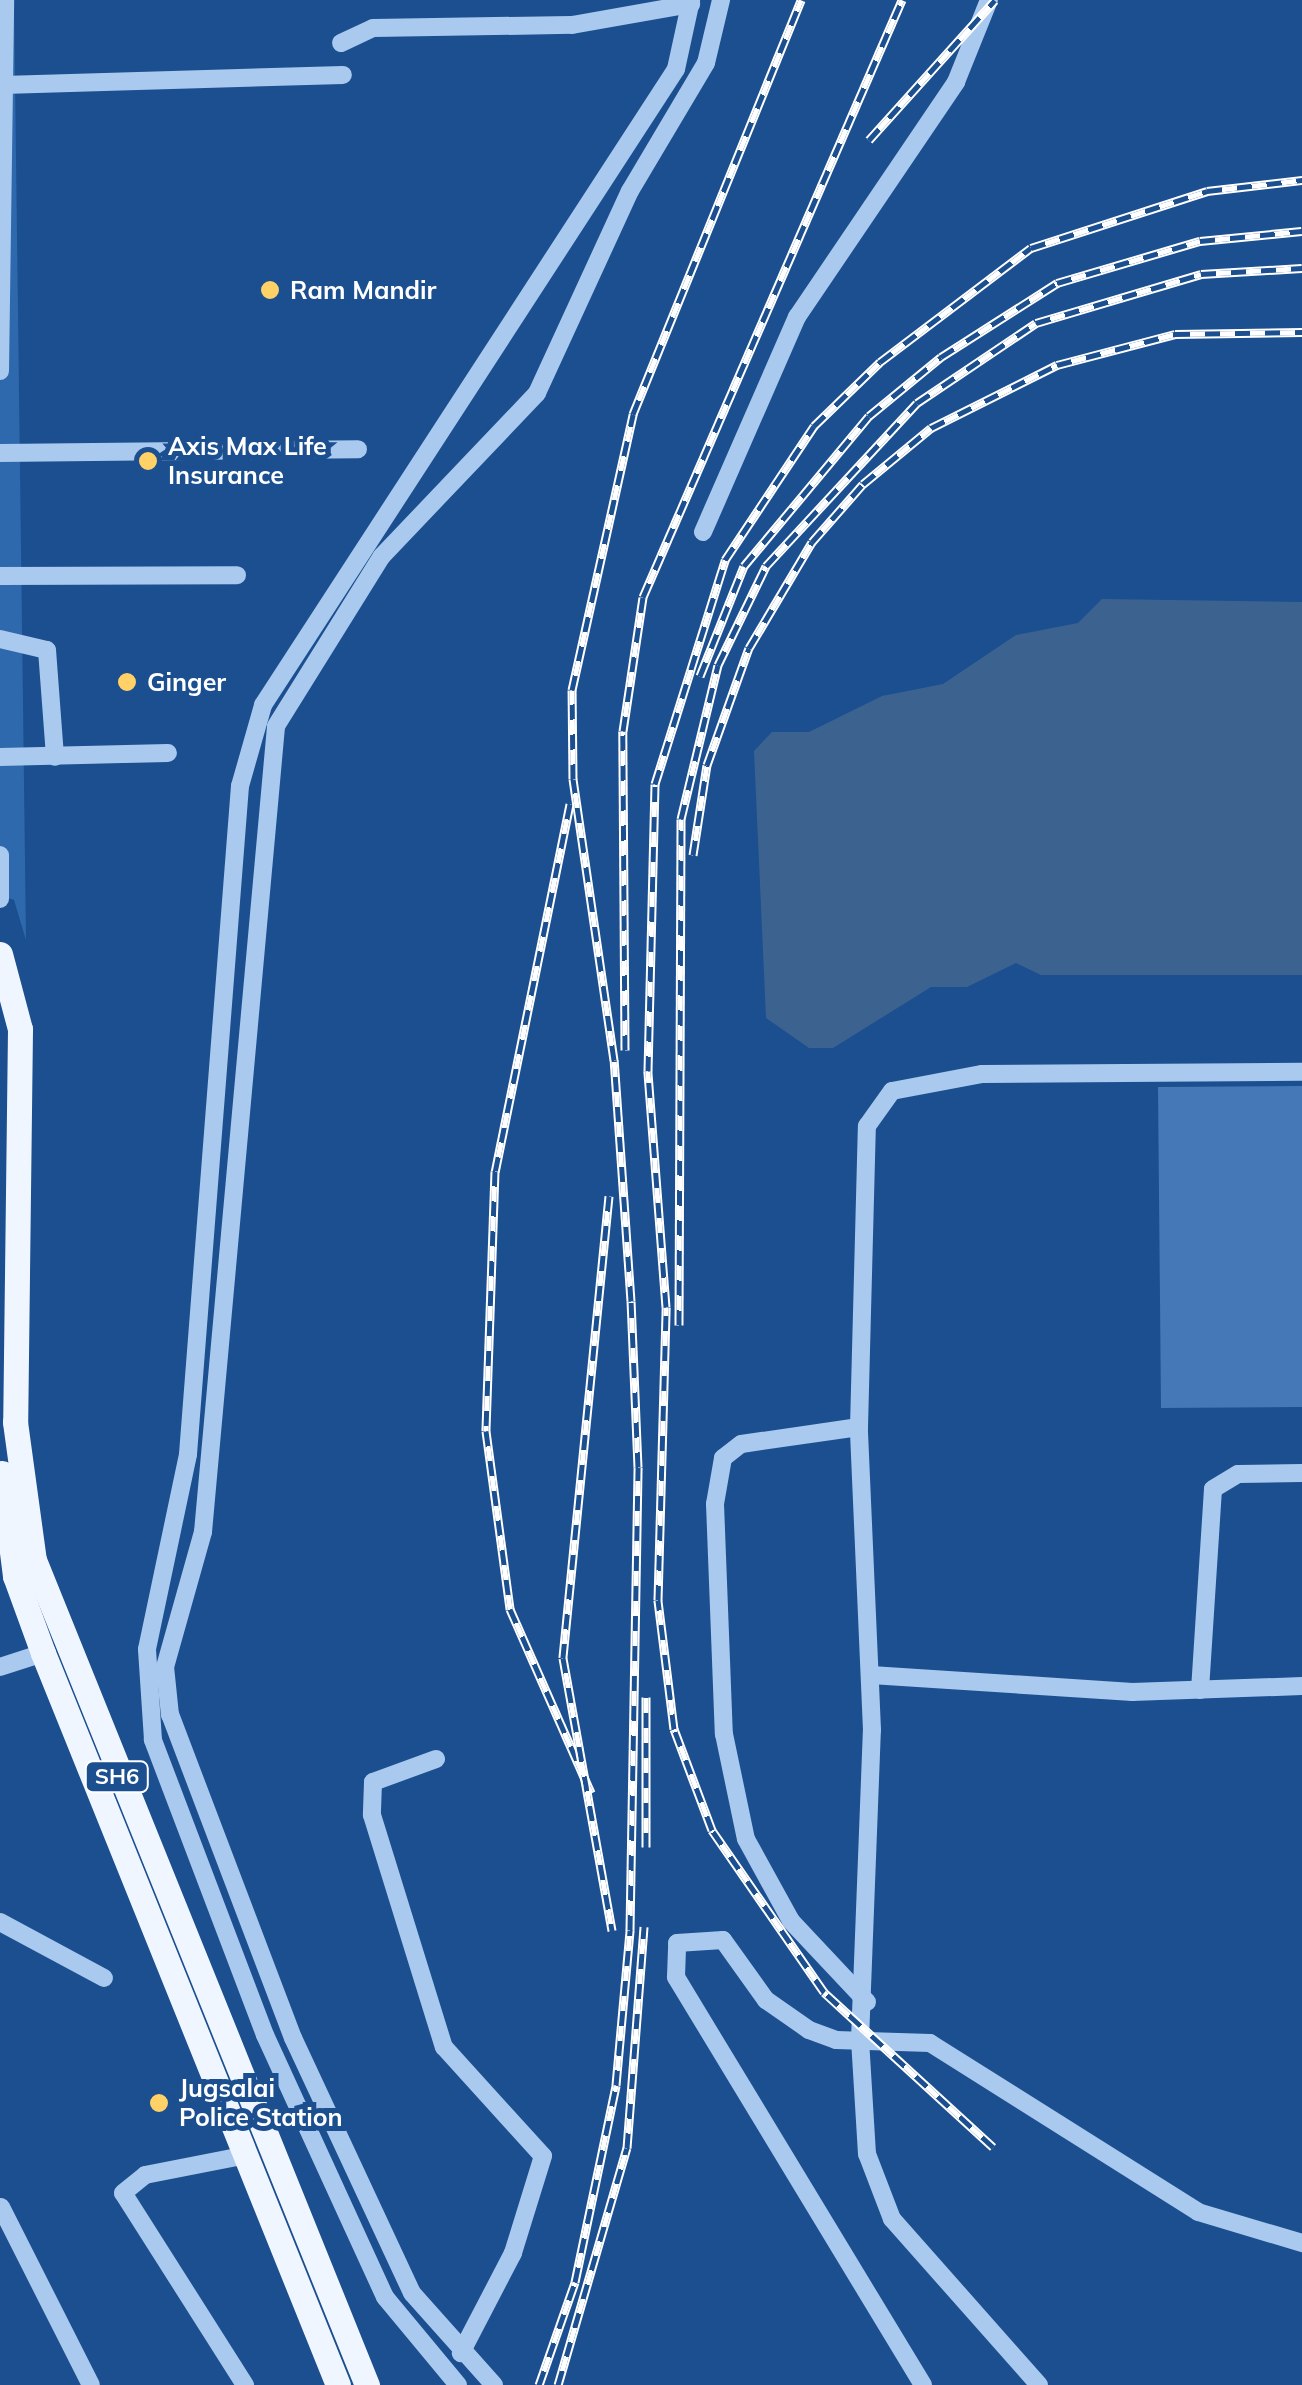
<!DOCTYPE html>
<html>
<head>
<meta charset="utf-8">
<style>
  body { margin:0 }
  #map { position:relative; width:1302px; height:2385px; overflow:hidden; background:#1b4f8f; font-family:Mulish,sans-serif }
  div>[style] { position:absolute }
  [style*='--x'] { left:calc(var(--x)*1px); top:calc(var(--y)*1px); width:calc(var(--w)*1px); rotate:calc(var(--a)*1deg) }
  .green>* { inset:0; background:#2e69ad }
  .water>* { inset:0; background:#3c6290 }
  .building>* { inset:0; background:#4478b7 }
  .minor>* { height:18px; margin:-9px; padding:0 9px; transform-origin:9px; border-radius:9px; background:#a9c9ee }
  .major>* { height:25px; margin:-12.5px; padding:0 12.5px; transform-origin:12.5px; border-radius:12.5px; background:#f0f6ff }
  .rail>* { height:9px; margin-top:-4.5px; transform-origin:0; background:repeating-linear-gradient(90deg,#1b4f8f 0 15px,#fff 0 30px); box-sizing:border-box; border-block:2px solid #fff }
  .dots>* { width:28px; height:28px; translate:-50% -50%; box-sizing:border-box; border:5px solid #1b4f8f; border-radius:50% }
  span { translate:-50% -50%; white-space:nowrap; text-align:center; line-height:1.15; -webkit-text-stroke:10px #1b4f8f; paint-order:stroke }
  .shield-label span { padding:2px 8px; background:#1b4f8f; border:2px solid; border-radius:8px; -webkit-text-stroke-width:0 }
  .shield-label { font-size:22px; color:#fff; font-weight:700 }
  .poi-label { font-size:25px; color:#fff; font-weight:700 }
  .left { translate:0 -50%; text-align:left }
</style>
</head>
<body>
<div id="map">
  <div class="green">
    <div style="clip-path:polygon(0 0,14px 0,26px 940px,14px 900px,0 895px)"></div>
  </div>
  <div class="water">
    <div style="clip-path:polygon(1102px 599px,1302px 602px,1302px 975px,1041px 975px,1016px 963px,967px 987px,931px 987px,833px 1048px,809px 1048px,766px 1018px,754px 751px,772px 732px,809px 732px,882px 696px,943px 684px,1016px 635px,1078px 623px)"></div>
  </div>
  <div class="building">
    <div style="clip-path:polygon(1302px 1086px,1302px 1407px,1161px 1408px,1158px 1087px)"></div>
  </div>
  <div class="minor">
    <div style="--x:341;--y:43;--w:35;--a:-25"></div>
    <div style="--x:373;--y:28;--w:199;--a:-0.9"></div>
    <div style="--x:572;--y:25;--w:121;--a:-10"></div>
    <div style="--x:3;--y:85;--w:340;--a:-1.7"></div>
    <div style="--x:0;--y:371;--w:371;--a:-89.2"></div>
    <div style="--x:0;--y:453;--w:358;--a:-0.6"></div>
    <div style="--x:703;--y:532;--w:235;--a:-66.4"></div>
    <div style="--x:797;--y:317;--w:284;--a:-55.9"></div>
    <div style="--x:956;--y:82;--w:88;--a:-68.1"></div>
    <div style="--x:0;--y:576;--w:237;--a:-0.2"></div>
    <div style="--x:0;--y:639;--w:48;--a:13.2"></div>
    <div style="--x:47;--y:650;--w:107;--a:85.7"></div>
    <div style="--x:0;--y:757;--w:168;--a:-1.4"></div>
    <div style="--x:0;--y:855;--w:44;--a:90"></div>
    <div style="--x:859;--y:1427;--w:119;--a:171.8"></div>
    <div style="--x:741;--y:1444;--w:23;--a:142"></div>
    <div style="--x:723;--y:1458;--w:47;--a:99.9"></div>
    <div style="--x:715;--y:1504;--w:230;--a:87.8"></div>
    <div style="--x:724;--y:1734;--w:107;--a:78.2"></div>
    <div style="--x:746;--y:1839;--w:94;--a:61.2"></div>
    <div style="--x:791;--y:1921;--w:111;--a:46.8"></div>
    <div style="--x:0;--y:1667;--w:45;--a:-18"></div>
    <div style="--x:871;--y:1675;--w:262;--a:3.7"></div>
    <div style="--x:1132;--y:1692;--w:170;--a:-2"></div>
    <div style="--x:1200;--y:1690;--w:201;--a:-86.3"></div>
    <div style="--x:1213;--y:1489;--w:29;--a:-31"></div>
    <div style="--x:1238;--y:1474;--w:64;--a:-0.9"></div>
    <div style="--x:436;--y:1759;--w:67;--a:159.9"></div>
    <div style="--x:373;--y:1782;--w:33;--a:92"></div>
    <div style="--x:372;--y:1815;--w:243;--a:72.8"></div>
    <div style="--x:444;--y:2047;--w:147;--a:47.8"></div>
    <div style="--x:543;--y:2156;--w:102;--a:107.2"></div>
    <div style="--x:513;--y:2253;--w:113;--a:117.5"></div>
    <div style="--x:0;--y:1922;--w:118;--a:28.3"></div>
    <div style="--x:1;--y:2207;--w:199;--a:63.2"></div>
    <div style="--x:245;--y:2385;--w:227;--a:-122.4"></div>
    <div style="--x:123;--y:2193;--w:28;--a:-39"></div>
    <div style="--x:145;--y:2175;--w:104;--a:-11.1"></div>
    <div style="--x:458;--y:2385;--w:114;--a:-129.7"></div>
    <div style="--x:385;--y:2297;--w:288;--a:-114.6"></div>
    <div style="--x:265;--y:2035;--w:316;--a:-110.8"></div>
    <div style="--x:153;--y:1740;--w:91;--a:-93.8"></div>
    <div style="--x:147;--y:1649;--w:199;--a:-78.1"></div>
    <div style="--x:188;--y:1454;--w:670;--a:-85.55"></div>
    <div style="--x:240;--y:786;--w:84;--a:-74.1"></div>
    <div style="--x:263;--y:705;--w:758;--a:-57"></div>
    <div style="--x:676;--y:69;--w:71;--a:-77.7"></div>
    <div style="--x:494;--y:2385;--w:123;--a:-131.7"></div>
    <div style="--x:412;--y:2293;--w:281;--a:-115"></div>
    <div style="--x:293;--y:2038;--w:346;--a:-110.8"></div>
    <div style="--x:170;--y:1715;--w:48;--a:-95.9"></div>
    <div style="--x:165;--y:1667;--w:140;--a:-74.3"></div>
    <div style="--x:203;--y:1532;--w:809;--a:-84.82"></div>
    <div style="--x:276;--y:726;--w:200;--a:-58.1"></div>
    <div style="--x:382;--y:556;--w:225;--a:-46.4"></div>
    <div style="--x:537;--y:393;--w:222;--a:-65.3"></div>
    <div style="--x:630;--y:191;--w:149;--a:-59.3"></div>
    <div style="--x:706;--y:63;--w:65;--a:-76.6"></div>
    <div style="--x:923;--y:2385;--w:477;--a:-121.2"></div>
    <div style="--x:676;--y:1977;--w:34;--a:-88"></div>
    <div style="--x:677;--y:1943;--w:46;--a:-3.7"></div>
    <div style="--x:723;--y:1940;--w:74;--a:54.4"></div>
    <div style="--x:766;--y:2000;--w:52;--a:34.9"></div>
    <div style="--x:809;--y:2030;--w:29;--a:20"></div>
    <div style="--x:836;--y:2040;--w:94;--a:1.8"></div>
    <div style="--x:930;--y:2043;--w:317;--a:32.2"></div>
    <div style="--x:1198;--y:2212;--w:109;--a:16.6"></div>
    <div style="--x:1039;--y:2385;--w:222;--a:-131.5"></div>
    <div style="--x:892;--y:2219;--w:70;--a:-111"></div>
    <div style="--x:867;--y:2154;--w:114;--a:-93.5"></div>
    <div style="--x:860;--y:2040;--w:310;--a:-87.8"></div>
    <div style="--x:872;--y:1730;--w:303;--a:-92.5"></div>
    <div style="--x:859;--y:1427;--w:301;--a:-88.5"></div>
    <div style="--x:867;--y:1126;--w:43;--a:-54.5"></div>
    <div style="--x:892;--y:1091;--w:92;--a:-10.7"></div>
    <div style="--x:982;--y:1074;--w:320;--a:-0.4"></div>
  </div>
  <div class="major">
    <div style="--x:0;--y:954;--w:78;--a:75.1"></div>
    <div style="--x:20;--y:1029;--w:393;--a:90.7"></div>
    <div style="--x:15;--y:1422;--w:139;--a:82.2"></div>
    <div style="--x:34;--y:1560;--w:890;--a:68.02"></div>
    <div style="--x:2;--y:1473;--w:104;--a:82.8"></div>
    <div style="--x:15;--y:1576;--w:82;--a:70"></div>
    <div style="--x:43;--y:1653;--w:789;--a:68.05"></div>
  </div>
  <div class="rail">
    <div style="--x:869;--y:140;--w:188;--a:-48"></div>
    <div style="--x:700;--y:676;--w:118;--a:-68.2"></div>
    <div style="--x:744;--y:566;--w:195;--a:-50.2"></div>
    <div style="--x:869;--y:416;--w:93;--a:-39.3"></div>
    <div style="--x:941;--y:357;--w:138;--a:-32.5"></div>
    <div style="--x:1057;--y:283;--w:149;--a:-16.4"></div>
    <div style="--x:1200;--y:241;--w:102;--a:-5.6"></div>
    <div style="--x:570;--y:804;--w:375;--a:101.5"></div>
    <div style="--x:495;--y:1171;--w:260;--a:92"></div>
    <div style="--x:486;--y:1431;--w:180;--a:82.3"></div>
    <div style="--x:510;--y:1609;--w:201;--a:66.2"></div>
    <div style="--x:693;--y:855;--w:91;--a:-81.2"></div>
    <div style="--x:707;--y:765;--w:124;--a:-70.3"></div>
    <div style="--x:749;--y:648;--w:123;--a:-59.3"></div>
    <div style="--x:812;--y:542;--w:77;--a:-48.7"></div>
    <div style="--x:863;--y:484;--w:88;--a:-39.5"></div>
    <div style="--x:931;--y:428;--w:141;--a:-26.6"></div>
    <div style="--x:1057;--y:365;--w:122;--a:-14.7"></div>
    <div style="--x:1175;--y:334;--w:127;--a:-0.9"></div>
    <div style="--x:625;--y:1050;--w:319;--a:-90.4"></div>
    <div style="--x:623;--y:731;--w:135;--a:-81.5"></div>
    <div style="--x:643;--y:597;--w:651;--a:-66.55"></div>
    <div style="--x:609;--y:1196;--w:464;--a:95.7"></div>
    <div style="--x:563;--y:1658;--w:277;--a:79.8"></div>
    <div style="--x:679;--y:1325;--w:506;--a:-89.77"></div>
    <div style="--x:681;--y:819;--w:158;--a:-76.5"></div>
    <div style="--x:718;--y:665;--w:110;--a:-64.1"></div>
    <div style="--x:766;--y:566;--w:222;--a:-47.2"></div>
    <div style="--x:917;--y:403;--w:143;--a:-33.9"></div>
    <div style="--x:1036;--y:323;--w:172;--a:-16.5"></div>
    <div style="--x:1201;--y:274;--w:101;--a:-3.4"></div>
    <div style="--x:646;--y:1847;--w:150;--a:-90"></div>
    <div style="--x:993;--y:2147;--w:229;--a:-137.5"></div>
    <div style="--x:824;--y:1992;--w:197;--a:-124.7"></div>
    <div style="--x:712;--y:1830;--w:108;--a:-110.6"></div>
    <div style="--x:674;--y:1729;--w:130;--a:-97.1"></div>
    <div style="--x:658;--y:1600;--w:293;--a:-88.4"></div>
    <div style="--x:666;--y:1307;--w:237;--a:-94.4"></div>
    <div style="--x:648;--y:1071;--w:287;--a:-88.6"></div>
    <div style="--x:655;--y:784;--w:235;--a:-72.6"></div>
    <div style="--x:725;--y:560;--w:161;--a:-56.4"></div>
    <div style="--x:814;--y:426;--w:92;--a:-44.1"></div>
    <div style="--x:880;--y:362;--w:189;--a:-37.1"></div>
    <div style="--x:1031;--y:248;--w:185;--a:-17.9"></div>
    <div style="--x:1207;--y:191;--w:96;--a:-6.6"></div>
    <div style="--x:539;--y:2385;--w:109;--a:-70.7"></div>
    <div style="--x:575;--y:2282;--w:201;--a:-78.2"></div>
    <div style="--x:616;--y:2085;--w:156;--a:-84.8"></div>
    <div style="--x:630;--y:1930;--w:463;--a:-89"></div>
    <div style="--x:638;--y:1467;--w:166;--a:-92.4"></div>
    <div style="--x:631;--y:1301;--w:242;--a:-94"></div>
    <div style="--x:614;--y:1060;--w:284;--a:-98.3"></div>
    <div style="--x:573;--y:779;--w:89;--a:-90.6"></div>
    <div style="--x:572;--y:690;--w:283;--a:-77.5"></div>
    <div style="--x:633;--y:414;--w:447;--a:-67.9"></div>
    <div style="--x:558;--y:2385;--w:247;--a:-73.8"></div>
    <div style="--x:627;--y:2148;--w:222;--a:-85.6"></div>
  </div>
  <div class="dots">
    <div style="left:270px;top:290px;background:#ffd166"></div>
    <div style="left:148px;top:461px;background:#ffd166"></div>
    <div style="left:127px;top:682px;background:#ffd166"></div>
    <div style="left:159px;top:2103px;background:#ffd166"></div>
  </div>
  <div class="shield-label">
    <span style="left:117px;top:1777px">SH6</span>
  </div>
  <div class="poi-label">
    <span class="left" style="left:290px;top:290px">Ram Mandir</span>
    <span class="left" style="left:168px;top:461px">Axis Max Life<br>Insurance</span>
    <span class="left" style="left:147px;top:682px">Ginger</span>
    <span class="left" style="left:179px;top:2103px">Jugsalai<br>Police Station</span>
  </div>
</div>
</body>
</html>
